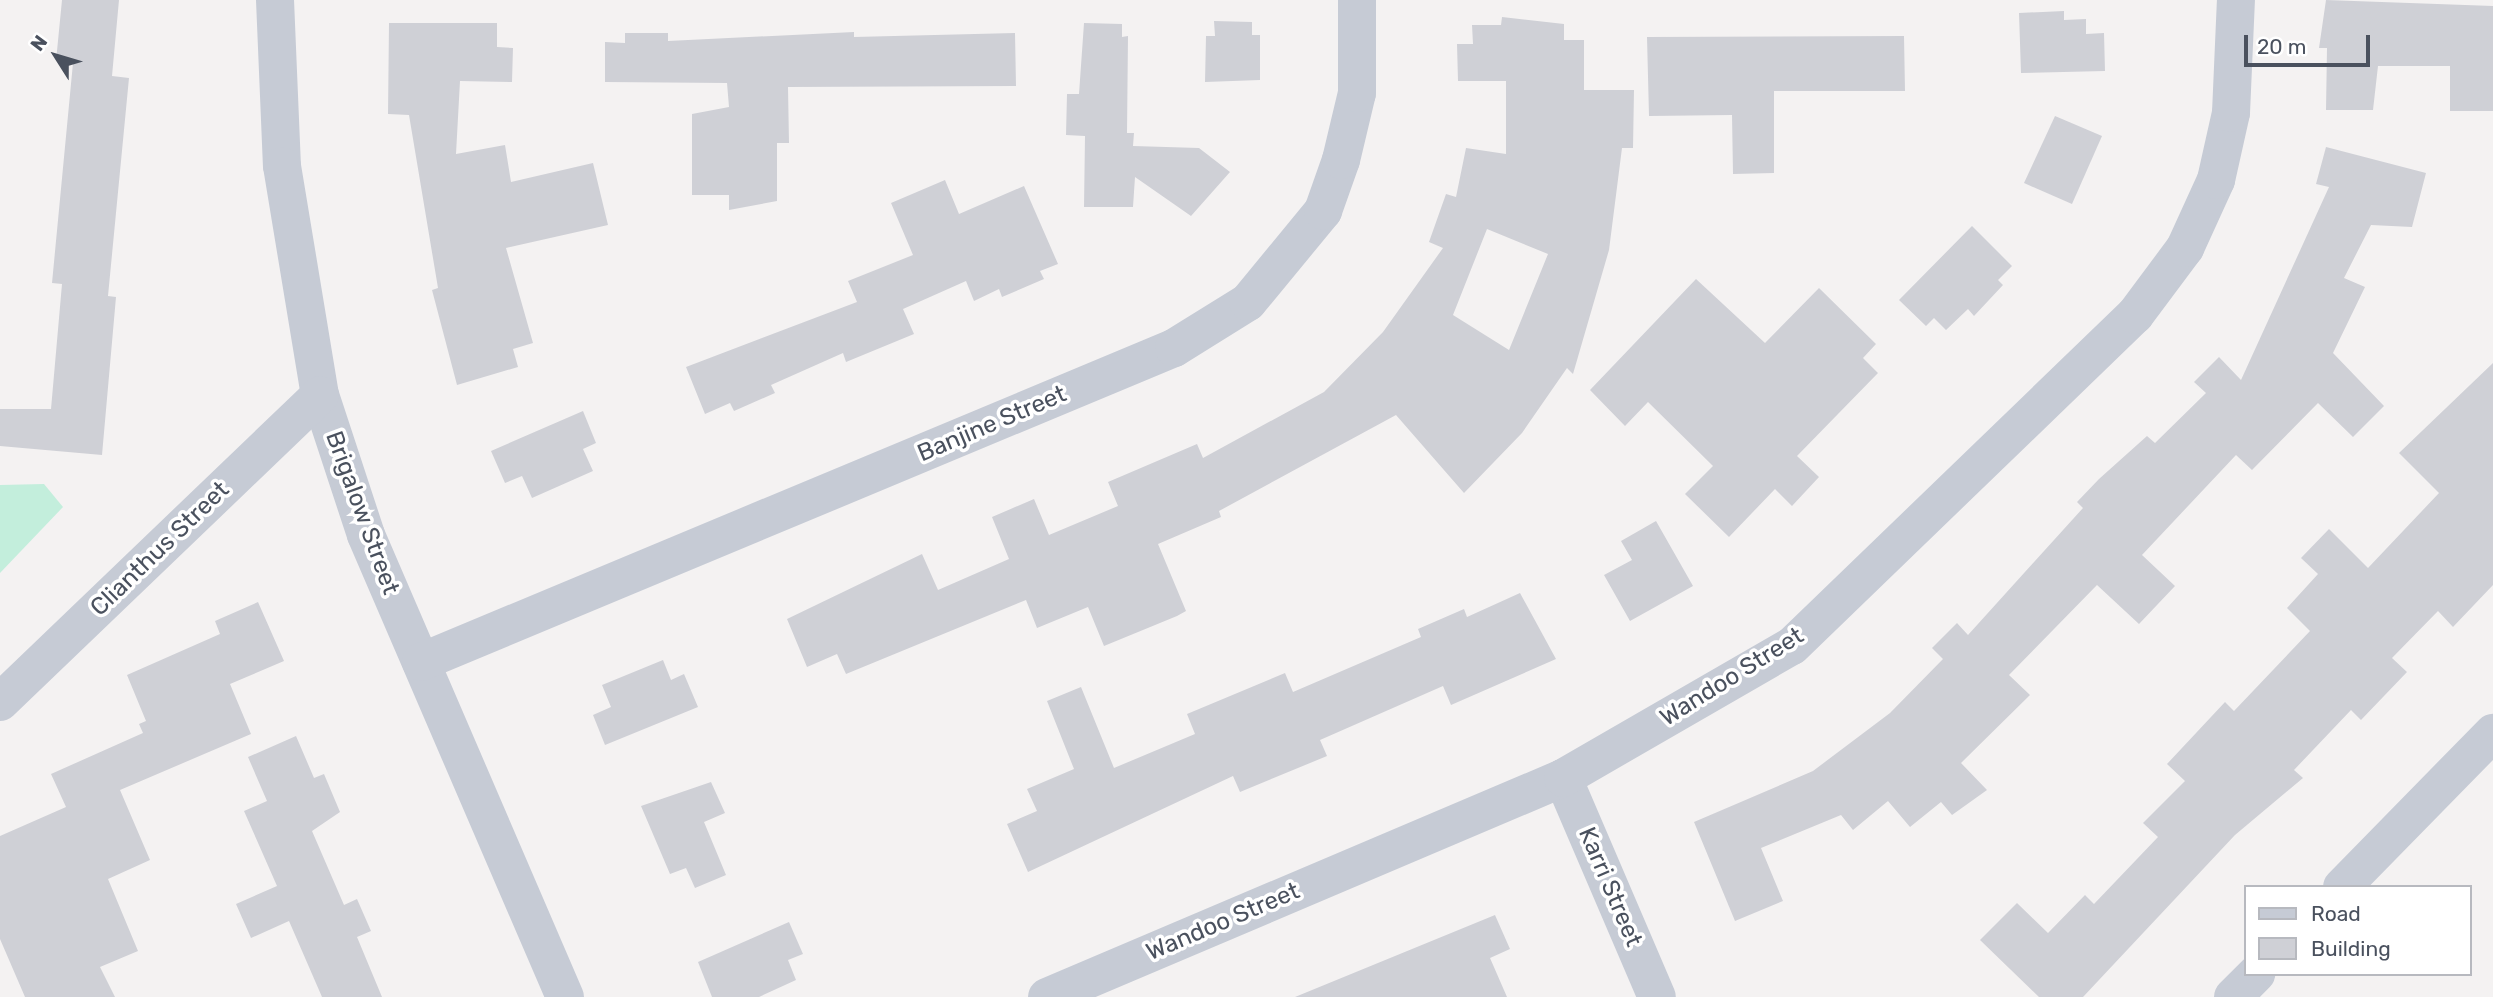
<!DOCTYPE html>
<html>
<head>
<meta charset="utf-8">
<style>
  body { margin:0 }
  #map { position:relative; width:2493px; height:997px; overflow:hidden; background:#f4f2f2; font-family:Rubik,sans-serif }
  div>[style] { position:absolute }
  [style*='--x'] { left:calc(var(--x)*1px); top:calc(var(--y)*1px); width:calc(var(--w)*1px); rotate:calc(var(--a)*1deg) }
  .green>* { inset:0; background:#c3eedc }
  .building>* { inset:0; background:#cfd0d6 }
  .minor>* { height:38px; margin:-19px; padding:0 19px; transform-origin:19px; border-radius:19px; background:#c6cbd5 }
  span { translate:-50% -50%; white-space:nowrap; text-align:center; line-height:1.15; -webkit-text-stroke:7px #fff; paint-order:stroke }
  .street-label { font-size:24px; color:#4a515e }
  .legend { position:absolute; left:2244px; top:885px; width:228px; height:91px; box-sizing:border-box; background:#fff; border:2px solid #b7b9bf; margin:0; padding:9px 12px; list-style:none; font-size:21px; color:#4a515e }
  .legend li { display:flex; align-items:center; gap:14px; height:35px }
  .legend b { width:35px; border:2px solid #b7b9bf }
  .north { position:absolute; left:21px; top:21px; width:70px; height:70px; -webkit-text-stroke:5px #fff; paint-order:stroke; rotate:307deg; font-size:19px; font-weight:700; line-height:28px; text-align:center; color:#4a515e }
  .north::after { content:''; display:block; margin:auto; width:24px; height:32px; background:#4a515e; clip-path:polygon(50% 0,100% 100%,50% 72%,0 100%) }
  .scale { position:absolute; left:2244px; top:35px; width:126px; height:32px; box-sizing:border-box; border:4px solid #4a515e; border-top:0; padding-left:9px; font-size:21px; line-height:24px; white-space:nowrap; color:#4a515e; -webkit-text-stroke:5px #fff; paint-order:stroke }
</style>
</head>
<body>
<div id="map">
  <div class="green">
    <div style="clip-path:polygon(44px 484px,63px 507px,0 573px,0 485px)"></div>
  </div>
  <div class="building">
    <div style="clip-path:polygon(62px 0,119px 0,112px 76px,129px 78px,108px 296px,116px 297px,102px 455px,0 446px,0 409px,51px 409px,62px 284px,52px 283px,73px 63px,56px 61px)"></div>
    <div style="clip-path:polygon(2326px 0,2493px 6px,2493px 111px,2450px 111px,2450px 66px,2378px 66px,2373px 110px,2326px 110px,2327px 48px,2319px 48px)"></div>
    <div style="clip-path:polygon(2064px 11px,2064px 20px,2086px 19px,2086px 34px,2104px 33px,2105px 71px,2021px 73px,2019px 13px)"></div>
    <div style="clip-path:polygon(evenodd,1502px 17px,1564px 24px,1564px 40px,1584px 40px,1584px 90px,1634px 90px,1633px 148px,1622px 148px,1609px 250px,1573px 374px,1567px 368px,1522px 433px,1464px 493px,1396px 415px,1219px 511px,1221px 517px,1158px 544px,1186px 611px,1177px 616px,1104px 646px,1088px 607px,1037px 628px,1026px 600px,846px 674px,837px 654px,807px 667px,787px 619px,922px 554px,938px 590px,1009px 559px,992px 517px,1034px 499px,1049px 535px,1118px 506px,1108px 482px,1197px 444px,1203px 458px,1324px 392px,1383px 332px,1443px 248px,1429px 242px,1446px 194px,1456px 197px,1466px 148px,1506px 154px,1506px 81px,1458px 81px,1457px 44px,1473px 44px,1472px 25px,1501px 25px,1502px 17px,1487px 229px,1548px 254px,1509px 350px,1453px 315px,1487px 229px)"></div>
    <div style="clip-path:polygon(1214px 21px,1252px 22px,1252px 35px,1260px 35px,1260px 80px,1205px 82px,1206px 36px,1215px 36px)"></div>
    <div style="clip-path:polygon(389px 23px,497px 23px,497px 47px,513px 48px,512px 82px,460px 81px,456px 154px,505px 145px,511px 182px,593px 163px,608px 225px,506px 248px,533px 343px,513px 349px,518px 367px,457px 385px,432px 290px,438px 288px,409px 115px,388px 114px)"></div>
    <div style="clip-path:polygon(1084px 23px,1122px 24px,1122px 37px,1128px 36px,1127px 133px,1134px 133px,1133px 146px,1199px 148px,1230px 172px,1191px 216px,1135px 177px,1133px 207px,1084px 207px,1085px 136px,1066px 135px,1067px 94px,1079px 94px)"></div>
    <div style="clip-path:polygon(854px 32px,854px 37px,1015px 33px,1016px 86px,788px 87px,789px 143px,777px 143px,777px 201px,729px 210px,729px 195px,692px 195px,692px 114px,729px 107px,727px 83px,605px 82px,605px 42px,625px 43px,625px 33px,668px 33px,668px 41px)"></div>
    <div style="clip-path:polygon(1904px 36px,1905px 91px,1774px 91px,1774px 173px,1733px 174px,1732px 115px,1649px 116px,1647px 37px)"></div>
    <div style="clip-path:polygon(2055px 116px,2102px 136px,2072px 204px,2024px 183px)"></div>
    <div style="clip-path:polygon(2326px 147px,2426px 173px,2412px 227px,2371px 225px,2344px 278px,2365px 287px,2333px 353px,2384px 406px,2353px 437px,2318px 403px,2252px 470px,2236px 455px,2142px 555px,2175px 586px,2139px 624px,2097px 585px,2009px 675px,2030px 695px,1961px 763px,1987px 790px,1952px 815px,1941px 802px,1910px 827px,1888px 801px,1853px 830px,1841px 815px,1761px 848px,1783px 901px,1735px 921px,1694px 822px,1813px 771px,1890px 713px,1943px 659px,1932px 648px,1957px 623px,1968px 635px,2083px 508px,2077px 502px,2099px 479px,2147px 436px,2155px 443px,2206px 393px,2194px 382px,2219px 357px,2241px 380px,2329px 187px,2316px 184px)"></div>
    <div style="clip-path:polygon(945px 180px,959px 214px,1024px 186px,1058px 264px,1040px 271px,1044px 279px,1002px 297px,999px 289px,974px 301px,966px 281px,903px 309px,914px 334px,846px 362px,843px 353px,771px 385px,775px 393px,734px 411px,730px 403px,705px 414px,686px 367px,857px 302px,848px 281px,913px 255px,891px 203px)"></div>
    <div style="clip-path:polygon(1972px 226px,2012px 266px,1998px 280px,2003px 285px,1974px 316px,1968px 309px,1946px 330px,1934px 318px,1926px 326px,1899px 300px)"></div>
    <div style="clip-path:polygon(1696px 279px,1765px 343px,1819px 288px,1876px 344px,1863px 358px,1878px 373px,1797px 456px,1819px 477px,1792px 506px,1775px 489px,1729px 537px,1685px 494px,1713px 466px,1648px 402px,1625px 426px,1590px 390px)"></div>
    <div style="clip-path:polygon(2493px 363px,2493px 585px,2453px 627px,2438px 611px,2392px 658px,2407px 672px,2361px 720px,2351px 710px,2294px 770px,2303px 778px,2235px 835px,2083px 997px,2039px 997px,1980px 940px,2017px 903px,2048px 933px,2085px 895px,2094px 904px,2158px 837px,2143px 823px,2185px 781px,2167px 764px,2225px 702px,2234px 711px,2310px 631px,2287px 608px,2318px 574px,2301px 558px,2329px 529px,2368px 568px,2439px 493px,2399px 453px)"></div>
    <div style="clip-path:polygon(583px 411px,596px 443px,583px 449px,593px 471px,532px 498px,522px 476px,505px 483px,491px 451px)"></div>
    <div style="clip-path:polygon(1656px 521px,1693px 586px,1630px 621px,1604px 575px,1632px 560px,1621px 541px)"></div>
    <div style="clip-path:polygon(1520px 593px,1556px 659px,1451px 705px,1443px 686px,1320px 740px,1327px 756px,1240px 792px,1233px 776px,1028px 872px,1007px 824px,1037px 811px,1027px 789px,1074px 769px,1047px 701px,1081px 687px,1114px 768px,1195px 734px,1187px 714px,1285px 673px,1293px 692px,1421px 637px,1418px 629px,1464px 609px,1467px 617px)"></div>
    <div style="clip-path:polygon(258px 602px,284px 661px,230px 684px,251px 734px,120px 790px,150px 860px,108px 879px,138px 951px,100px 967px,115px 997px,25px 997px,0 939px,0 836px,66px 807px,51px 774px,143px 733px,139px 724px,146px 721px,127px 675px,220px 634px,215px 621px)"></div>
    <div style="clip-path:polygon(663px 660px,671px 680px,684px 674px,698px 707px,605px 745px,593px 715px,611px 707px,602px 685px)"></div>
    <div style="clip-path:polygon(296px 736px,314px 778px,324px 774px,340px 812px,312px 831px,344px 905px,357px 899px,371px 931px,357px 937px,382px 997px,322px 997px,289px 921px,251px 938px,236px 904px,277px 886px,244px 811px,267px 801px,248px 757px)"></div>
    <div style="clip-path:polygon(711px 782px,725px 813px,704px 822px,726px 875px,695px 888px,686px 868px,670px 874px,641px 806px)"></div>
    <div style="clip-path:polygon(1495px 915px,1510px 949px,1490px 958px,1507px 997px,1295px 997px)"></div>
    <div style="clip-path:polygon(789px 922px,803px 954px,788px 960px,796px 980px,759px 997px,712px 997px,698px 962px)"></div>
  </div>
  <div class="minor">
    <div style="--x:275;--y:0;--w:166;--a:87.6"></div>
    <div style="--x:282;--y:166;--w:232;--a:80.6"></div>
    <div style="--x:320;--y:395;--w:147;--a:71.8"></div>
    <div style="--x:366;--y:535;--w:503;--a:66.7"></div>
    <div style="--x:421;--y:662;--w:816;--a:-22.64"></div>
    <div style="--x:1174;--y:348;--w:87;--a:-31.9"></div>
    <div style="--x:1248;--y:302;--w:118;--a:-50.5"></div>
    <div style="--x:1323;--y:211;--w:54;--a:-70.6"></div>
    <div style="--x:1341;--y:160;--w:69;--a:-76.6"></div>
    <div style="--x:1357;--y:93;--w:93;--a:-90"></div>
    <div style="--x:0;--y:702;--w:443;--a:-43.8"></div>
    <div style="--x:1563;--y:778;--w:238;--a:66.8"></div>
    <div style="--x:2342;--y:887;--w:216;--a:-45.6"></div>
    <div style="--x:1047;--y:997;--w:561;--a:-23"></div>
    <div style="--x:1563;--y:778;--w:264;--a:-30"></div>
    <div style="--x:1792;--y:646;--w:477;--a:-44"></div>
    <div style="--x:2135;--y:315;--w:84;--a:-53.3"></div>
    <div style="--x:2185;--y:248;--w:75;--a:-65.5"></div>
    <div style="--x:2216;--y:180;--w:69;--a:-77.4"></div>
    <div style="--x:2231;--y:113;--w:113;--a:-87.5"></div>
    <div style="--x:2233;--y:997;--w:33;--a:-45"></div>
  </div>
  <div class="street-label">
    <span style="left:992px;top:424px;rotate:-23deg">Banjine Street</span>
    <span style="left:362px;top:513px;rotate:70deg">Brigalow Street</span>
    <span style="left:160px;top:549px;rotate:-44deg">Clianthus Street</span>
    <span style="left:1732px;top:677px;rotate:-32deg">Wandoo Street</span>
    <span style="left:1610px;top:887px;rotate:67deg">Karri Street</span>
    <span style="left:1223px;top:922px;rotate:-23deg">Wandoo Street</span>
  </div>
  <ul class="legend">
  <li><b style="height:9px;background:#c6cbd5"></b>Road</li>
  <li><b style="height:19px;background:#cfd0d6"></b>Building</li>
  </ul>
  <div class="north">N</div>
  <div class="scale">20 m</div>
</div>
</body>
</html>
